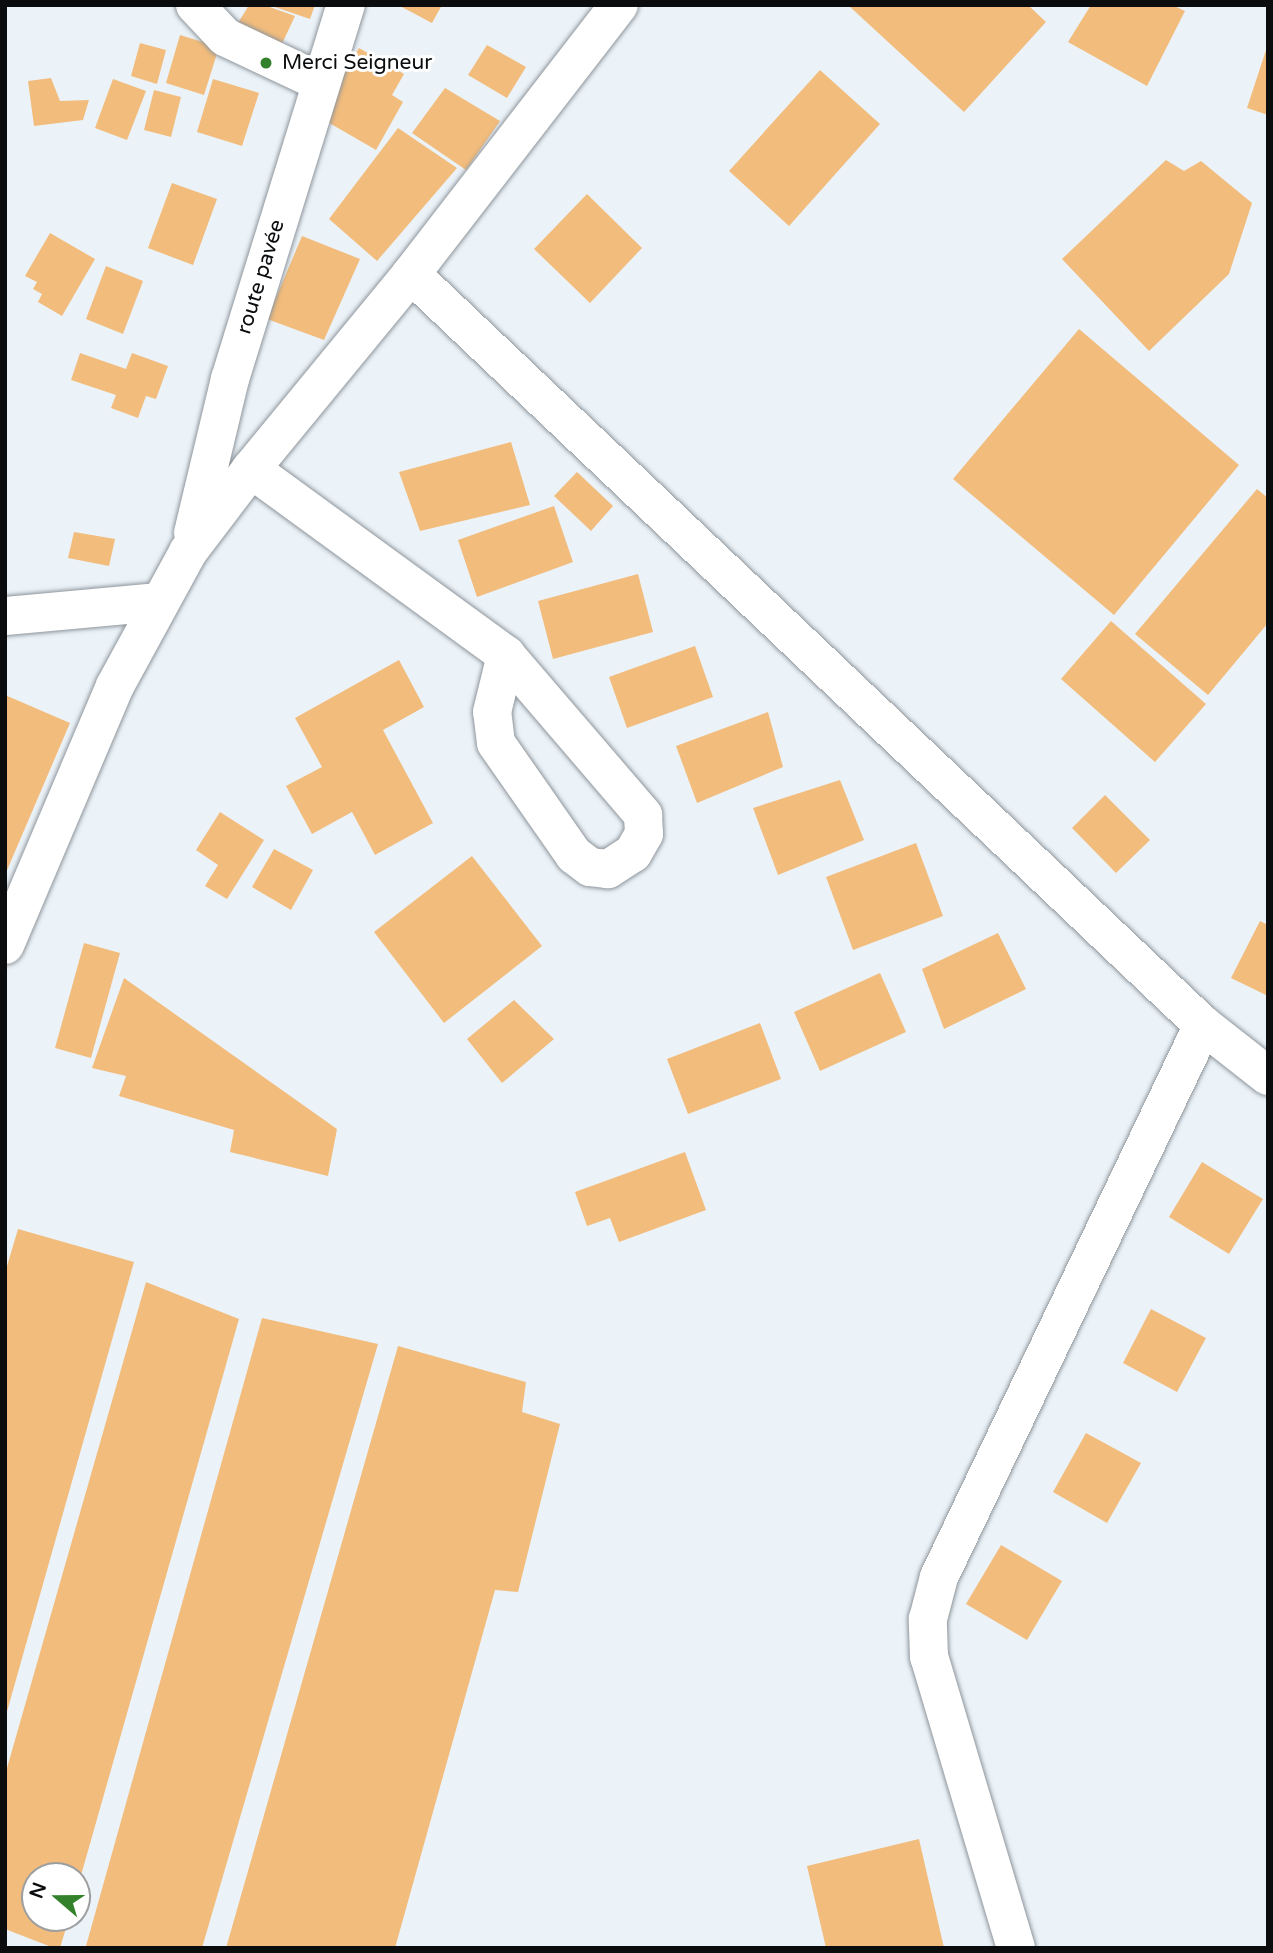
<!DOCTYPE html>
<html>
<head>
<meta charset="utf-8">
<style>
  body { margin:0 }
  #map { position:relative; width:1273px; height:1953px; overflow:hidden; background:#ebf3f9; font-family:"Varela Round",sans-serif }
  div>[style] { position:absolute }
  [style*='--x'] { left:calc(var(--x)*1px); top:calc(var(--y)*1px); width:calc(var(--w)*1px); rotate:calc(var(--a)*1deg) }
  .building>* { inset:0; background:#f2bc7c }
  .roads { filter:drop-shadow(0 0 2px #8e959b) drop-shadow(0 0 2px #8e959b) }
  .minor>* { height:38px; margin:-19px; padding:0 19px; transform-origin:19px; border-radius:19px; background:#fff }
  .dots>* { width:19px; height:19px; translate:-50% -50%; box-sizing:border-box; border:4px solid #fff; border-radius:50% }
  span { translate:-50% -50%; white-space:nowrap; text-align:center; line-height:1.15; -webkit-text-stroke:6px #fff; paint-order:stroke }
  .poi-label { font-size:21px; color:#0a0c0e }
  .left { translate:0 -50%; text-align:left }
  .street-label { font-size:21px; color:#0a0c0e }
  .frame { position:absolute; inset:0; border:7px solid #0a0c0e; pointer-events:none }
  .north { position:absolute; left:21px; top:1862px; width:70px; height:70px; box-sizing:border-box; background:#fff; border:2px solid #9d9e9f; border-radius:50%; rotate:290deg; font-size:19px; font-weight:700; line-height:28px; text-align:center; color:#0a0c0e }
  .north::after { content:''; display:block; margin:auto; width:24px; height:32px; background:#33812a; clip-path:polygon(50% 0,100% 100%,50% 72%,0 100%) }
</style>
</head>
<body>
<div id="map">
  <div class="building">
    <div style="clip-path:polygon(249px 5px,264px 5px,295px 16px,280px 48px,235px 28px)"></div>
    <div style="clip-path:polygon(269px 5px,315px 5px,310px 19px)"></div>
    <div style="clip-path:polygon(398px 5px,442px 5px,432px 23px)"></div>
    <div style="clip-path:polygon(848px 5px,1028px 5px,1046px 22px,964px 112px)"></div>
    <div style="clip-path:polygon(1091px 5px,1172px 5px,1185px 11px,1147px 86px,1068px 42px)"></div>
    <div style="clip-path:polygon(180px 35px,219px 47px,204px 95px,166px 83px)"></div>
    <div style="clip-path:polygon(140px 43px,166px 50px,157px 84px,131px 76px)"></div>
    <div style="clip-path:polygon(487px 45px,526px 67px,507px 98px,468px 75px)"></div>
    <div style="clip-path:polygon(1267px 47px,1268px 47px,1268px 115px,1247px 108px)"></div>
    <div style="clip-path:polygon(359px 48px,404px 74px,392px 95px,403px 102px,376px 150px,319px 117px)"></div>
    <div style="clip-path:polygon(820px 70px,880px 124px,789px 226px,729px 171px)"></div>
    <div style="clip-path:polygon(51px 78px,60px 101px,89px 100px,83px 120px,34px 126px,28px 81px)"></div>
    <div style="clip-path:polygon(113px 79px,146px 91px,127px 140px,95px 128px)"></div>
    <div style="clip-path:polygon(213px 79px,259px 93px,242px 146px,197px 132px)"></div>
    <div style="clip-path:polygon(445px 88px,500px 121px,466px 170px,412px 133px)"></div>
    <div style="clip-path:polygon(154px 90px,181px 97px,171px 137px,144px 130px)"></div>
    <div style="clip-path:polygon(398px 128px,457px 168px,377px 261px,329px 219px)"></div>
    <div style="clip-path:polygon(1166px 160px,1184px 171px,1201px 161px,1252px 203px,1229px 274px,1149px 351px,1062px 259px)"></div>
    <div style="clip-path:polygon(172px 183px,217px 199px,193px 265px,148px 248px)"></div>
    <div style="clip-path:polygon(587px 194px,642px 248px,590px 303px,534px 249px)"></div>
    <div style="clip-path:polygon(50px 233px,95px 259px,62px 316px,38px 302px,42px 294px,33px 289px,37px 282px,25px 276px)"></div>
    <div style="clip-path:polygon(302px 236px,360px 259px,324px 340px,267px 319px)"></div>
    <div style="clip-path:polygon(106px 266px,143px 281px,123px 334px,86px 319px)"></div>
    <div style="clip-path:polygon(1079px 329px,1239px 465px,1114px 615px,953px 479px)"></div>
    <div style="clip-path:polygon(80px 353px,126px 369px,132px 353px,168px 366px,156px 399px,146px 396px,138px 418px,111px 408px,116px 395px,71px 380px)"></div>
    <div style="clip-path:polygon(511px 442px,530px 505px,420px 531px,399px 472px)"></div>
    <div style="clip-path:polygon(577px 472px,613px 506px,591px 531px,554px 496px)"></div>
    <div style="clip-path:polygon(1257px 489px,1268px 498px,1268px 623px,1208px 695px,1135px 634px)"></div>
    <div style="clip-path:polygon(554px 506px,573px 562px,477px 597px,458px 540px)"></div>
    <div style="clip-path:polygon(74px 532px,115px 539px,109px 566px,68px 558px)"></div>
    <div style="clip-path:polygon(638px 574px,653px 632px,553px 659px,538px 601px)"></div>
    <div style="clip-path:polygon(1111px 621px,1206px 704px,1155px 762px,1061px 679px)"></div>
    <div style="clip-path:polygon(695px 646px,713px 697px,627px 728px,609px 677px)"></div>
    <div style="clip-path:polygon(399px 660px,424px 707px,383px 730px,433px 823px,375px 855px,352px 812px,312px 834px,286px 786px,322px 767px,295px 718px)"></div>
    <div style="clip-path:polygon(5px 695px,70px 723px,5px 875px)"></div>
    <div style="clip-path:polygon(768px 712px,783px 767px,697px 803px,676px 746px)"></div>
    <div style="clip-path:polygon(840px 780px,864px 840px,778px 875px,753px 808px)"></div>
    <div style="clip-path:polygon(1105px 795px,1150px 840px,1116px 873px,1072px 828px)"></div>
    <div style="clip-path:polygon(220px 812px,264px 840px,227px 899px,205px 886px,218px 865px,196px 850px)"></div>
    <div style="clip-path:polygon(916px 843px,943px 916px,853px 950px,826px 877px)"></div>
    <div style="clip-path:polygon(274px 849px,313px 870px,291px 910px,252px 887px)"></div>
    <div style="clip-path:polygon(472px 856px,542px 946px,444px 1023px,374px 932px)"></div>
    <div style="clip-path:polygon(1260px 921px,1268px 925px,1268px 996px,1231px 978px)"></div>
    <div style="clip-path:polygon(998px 933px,1026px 989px,944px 1029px,922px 969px)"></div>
    <div style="clip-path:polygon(84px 943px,120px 953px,91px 1058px,55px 1048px)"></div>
    <div style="clip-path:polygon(880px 973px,906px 1032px,820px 1071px,794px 1012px)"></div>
    <div style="clip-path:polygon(124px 978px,337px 1129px,328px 1176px,230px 1152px,234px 1130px,119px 1096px,126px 1076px,92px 1068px)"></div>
    <div style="clip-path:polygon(514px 1000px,554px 1039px,502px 1083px,467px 1039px)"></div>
    <div style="clip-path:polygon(760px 1023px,781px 1079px,688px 1114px,667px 1059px)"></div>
    <div style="clip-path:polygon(685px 1152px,706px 1210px,619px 1242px,610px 1218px,587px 1226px,575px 1192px)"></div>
    <div style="clip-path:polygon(1202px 1162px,1263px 1199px,1229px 1254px,1169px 1217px)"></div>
    <div style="clip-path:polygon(18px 1229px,134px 1262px,6px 1715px,5px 1273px)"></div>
    <div style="clip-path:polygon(146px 1282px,239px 1319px,78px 1886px,77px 1876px,35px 1876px,35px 1918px,69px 1918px,60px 1948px,54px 1948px,5px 1929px,5px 1775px)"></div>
    <div style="clip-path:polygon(1151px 1309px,1206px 1338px,1177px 1392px,1123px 1363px)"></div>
    <div style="clip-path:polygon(262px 1318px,378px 1344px,202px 1948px,86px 1946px)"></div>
    <div style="clip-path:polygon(398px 1346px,526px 1382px,522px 1412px,560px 1424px,518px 1592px,495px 1590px,395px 1948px,226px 1948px)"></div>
    <div style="clip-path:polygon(1086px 1433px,1141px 1463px,1107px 1523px,1053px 1492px)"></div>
    <div style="clip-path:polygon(1001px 1545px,1062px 1581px,1027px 1640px,966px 1604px)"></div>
    <div style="clip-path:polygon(919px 1839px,944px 1948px,826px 1948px,807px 1866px)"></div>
  </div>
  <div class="roads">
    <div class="minor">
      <div style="--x:195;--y:5;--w:44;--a:46.8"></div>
      <div style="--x:225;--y:37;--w:105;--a:25.3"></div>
      <div style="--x:411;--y:274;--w:1091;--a:43.48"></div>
      <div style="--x:1203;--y:1025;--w:83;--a:38.1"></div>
      <div style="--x:251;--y:469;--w:316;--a:36.1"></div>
      <div style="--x:506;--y:655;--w:211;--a:49.4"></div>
      <div style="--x:643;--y:815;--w:19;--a:87"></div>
      <div style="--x:644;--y:834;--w:22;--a:120"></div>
      <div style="--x:633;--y:853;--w:30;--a:147"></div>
      <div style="--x:608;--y:869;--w:18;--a:-174"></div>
      <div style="--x:590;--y:867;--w:20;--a:-143"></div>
      <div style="--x:574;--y:855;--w:136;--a:-124.9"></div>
      <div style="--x:496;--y:743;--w:31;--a:-97"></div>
      <div style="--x:492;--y:712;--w:59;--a:-76.2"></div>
      <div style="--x:193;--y:533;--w:158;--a:-76.5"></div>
      <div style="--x:230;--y:379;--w:392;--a:-72.8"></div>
      <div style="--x:5;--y:616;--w:155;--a:-5.2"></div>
      <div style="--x:5;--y:945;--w:281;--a:-67"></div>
      <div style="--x:115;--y:686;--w:153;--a:-61.4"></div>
      <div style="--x:188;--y:552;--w:104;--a:-52.8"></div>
      <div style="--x:251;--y:469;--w:252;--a:-50.6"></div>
      <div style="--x:411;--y:274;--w:340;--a:-52.3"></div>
      <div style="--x:1016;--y:1948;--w:304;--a:-106.6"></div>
      <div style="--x:929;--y:1657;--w:38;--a:-92"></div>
      <div style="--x:928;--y:1619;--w:43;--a:-75.3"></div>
      <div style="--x:939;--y:1577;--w:612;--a:-64.44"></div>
    </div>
  </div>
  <div class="dots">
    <div style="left:266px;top:63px;background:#33812a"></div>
  </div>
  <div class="poi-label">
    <span class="left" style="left:282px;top:63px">Merci Seigneur</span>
  </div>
  <div class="street-label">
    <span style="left:261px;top:277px;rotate:-73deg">route pavée</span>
  </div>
  <div class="frame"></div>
  <div class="north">N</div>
</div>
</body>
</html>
